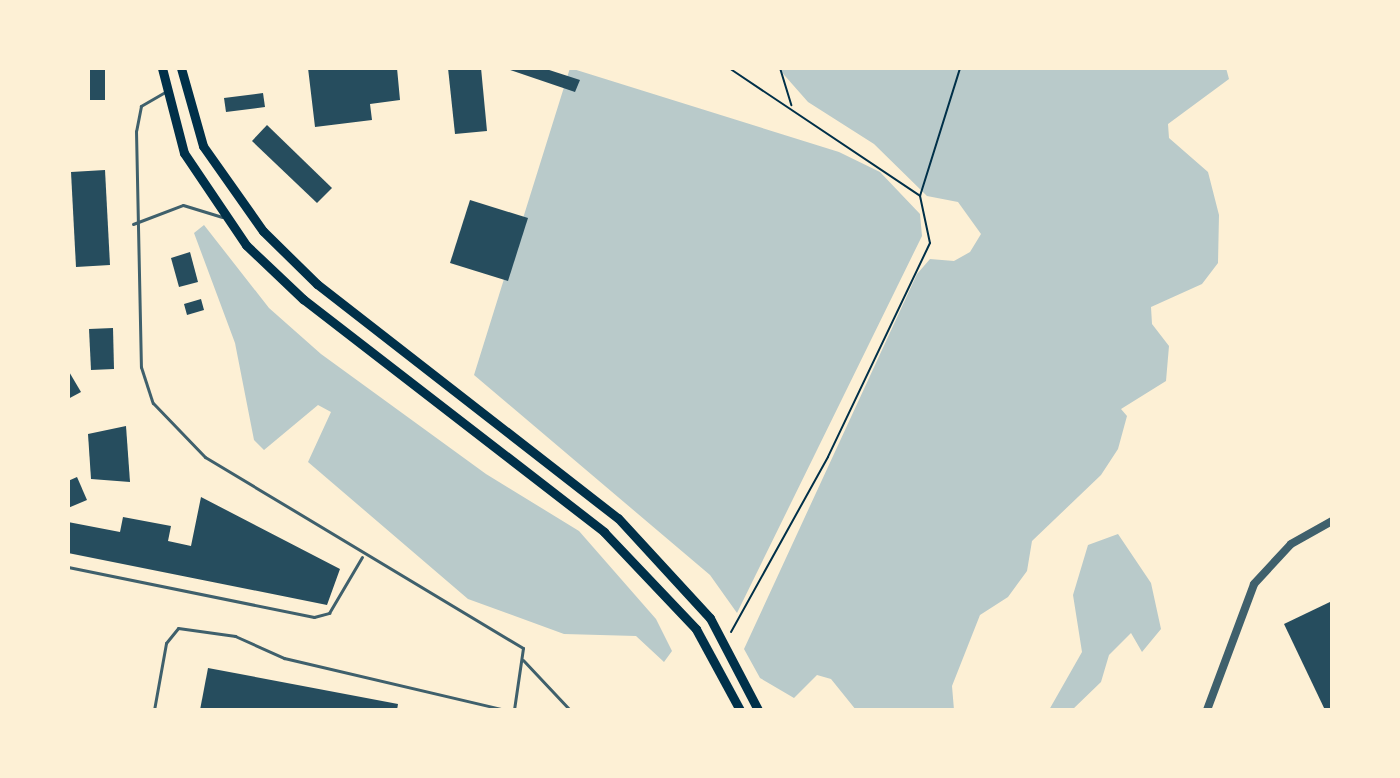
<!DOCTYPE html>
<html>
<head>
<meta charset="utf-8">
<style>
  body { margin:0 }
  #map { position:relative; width:1400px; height:778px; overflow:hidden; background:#fdf0d5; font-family:Ubuntu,sans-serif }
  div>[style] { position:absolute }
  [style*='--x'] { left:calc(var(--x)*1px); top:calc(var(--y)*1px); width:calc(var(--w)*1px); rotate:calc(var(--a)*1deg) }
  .green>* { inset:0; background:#b9caca }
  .building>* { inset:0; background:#264d5e }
  .path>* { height:2px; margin:-1px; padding:0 1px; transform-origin:1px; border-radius:1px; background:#003049 }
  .service>* { height:3px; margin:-1.5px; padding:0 1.5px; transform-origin:1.5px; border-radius:1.5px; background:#3f606c }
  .tertiary>* { height:8px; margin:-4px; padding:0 4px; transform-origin:4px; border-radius:4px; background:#3f606c }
  .secondary>* { height:9px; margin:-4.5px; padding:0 4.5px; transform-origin:4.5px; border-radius:4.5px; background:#003049 }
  span { translate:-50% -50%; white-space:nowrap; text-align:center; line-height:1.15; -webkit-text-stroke:8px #fdf0d5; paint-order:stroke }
  .frame { position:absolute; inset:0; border:70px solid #fdf0d5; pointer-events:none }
</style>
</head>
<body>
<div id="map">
  <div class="green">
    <div style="clip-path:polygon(570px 68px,839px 152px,880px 172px,920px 214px,922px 236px,737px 613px,710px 575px,474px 375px)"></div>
    <div style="clip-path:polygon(778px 68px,1226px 68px,1229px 79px,1168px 124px,1169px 138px,1208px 172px,1219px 215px,1218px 263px,1202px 284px,1151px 307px,1152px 324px,1169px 346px,1166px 381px,1121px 409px,1127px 416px,1118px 449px,1101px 475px,1032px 541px,1027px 571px,1008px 597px,980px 615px,952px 686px,954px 710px,856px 710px,831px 679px,817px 675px,794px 698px,760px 678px,744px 649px,917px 274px,930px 259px,954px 261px,970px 252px,981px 234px,958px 202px,927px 196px,874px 144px,808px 102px)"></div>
    <div style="clip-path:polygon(204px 225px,269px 308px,321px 354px,486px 474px,579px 531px,656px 619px,672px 651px,664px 662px,636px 636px,564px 634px,468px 599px,308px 462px,331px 412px,318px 405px,264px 450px,254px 440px,235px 343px,194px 233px)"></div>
    <div style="clip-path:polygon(1118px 534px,1151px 583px,1161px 629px,1142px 652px,1131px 633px,1109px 655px,1101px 682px,1072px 710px,1049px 710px,1082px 652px,1073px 595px,1088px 545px)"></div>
  </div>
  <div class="building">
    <div style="clip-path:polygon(90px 68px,105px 68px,105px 100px,90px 100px)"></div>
    <div style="clip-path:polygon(308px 68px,397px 68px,400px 100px,370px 104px,372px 120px,315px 127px)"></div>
    <div style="clip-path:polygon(448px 68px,481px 68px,487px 131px,455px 134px)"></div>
    <div style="clip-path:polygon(504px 68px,543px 68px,580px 80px,575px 92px)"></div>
    <div style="clip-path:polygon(263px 93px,265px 107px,226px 112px,224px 98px)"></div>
    <div style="clip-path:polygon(267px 125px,332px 188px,317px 203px,252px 141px)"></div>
    <div style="clip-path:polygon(105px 170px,110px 265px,76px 267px,71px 172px)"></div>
    <div style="clip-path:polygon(470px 200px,528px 218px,508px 281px,450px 263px)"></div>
    <div style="clip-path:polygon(190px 252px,198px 282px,179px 287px,171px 258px)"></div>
    <div style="clip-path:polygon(201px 299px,204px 310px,187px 315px,184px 304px)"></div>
    <div style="clip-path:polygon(113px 328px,114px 369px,91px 370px,89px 329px)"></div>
    <div style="clip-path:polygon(68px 370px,81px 392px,68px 399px)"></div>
    <div style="clip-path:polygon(126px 426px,130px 482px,91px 479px,88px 434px)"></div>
    <div style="clip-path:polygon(77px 477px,87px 500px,68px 508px,68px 481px)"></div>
    <div style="clip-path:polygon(201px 497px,340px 569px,327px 605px,68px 553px,68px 522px,120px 532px,123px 517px,171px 526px,168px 541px,191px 546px)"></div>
    <div style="clip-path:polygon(1332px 601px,1332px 710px,1325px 710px,1284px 624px)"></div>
    <div style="clip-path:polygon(208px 668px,398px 704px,397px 710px,200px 710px)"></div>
  </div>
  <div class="path">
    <div style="--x:729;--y:68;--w:230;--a:33.8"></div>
    <div style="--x:920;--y:196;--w:48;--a:78"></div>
    <div style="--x:930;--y:243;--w:237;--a:115.5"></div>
    <div style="--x:828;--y:457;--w:200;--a:119"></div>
    <div style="--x:780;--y:68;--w:39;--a:73"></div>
    <div style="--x:920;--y:196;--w:134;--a:-72.6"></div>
  </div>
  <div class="service">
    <div style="--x:165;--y:92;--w:28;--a:150"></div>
    <div style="--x:141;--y:106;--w:25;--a:101"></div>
    <div style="--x:136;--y:131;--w:236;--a:88.8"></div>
    <div style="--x:141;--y:367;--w:38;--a:72"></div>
    <div style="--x:153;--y:403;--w:75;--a:46.1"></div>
    <div style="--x:205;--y:457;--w:371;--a:31"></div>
    <div style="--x:523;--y:648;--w:63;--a:98.3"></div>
    <div style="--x:133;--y:224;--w:53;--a:-20.8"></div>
    <div style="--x:183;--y:205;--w:41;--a:17.1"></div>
    <div style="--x:68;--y:567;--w:251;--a:11.5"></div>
    <div style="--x:314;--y:617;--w:16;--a:-15"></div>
    <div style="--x:329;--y:613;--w:65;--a:-59.5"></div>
    <div style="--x:523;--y:660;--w:69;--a:46.8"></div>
    <div style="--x:154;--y:710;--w:68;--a:-79.8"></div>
    <div style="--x:166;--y:643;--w:19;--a:-51"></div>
    <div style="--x:178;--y:628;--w:58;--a:8"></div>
    <div style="--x:235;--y:636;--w:54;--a:24.2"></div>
    <div style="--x:284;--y:658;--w:227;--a:13.2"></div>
  </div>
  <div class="tertiary">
    <div style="--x:1207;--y:710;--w:134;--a:-69.5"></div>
    <div style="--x:1254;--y:584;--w:54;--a:-47.2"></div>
    <div style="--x:1291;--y:544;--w:47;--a:-29.3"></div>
  </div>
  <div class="secondary">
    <div style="--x:162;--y:68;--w:88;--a:75.5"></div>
    <div style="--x:184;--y:153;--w:111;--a:56"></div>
    <div style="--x:246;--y:245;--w:79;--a:43.5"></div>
    <div style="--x:303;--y:299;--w:381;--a:37.7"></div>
    <div style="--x:604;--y:532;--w:134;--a:46.5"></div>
    <div style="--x:696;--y:629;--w:92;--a:61.5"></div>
    <div style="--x:181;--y:68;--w:81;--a:74.2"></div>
    <div style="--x:203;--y:146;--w:104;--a:54.8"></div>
    <div style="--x:263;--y:231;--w:76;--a:44.5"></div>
    <div style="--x:317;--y:284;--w:381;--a:37.9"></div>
    <div style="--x:618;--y:518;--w:136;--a:47.4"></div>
    <div style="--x:710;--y:618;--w:104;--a:62.4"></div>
  </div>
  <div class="frame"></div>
</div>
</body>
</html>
